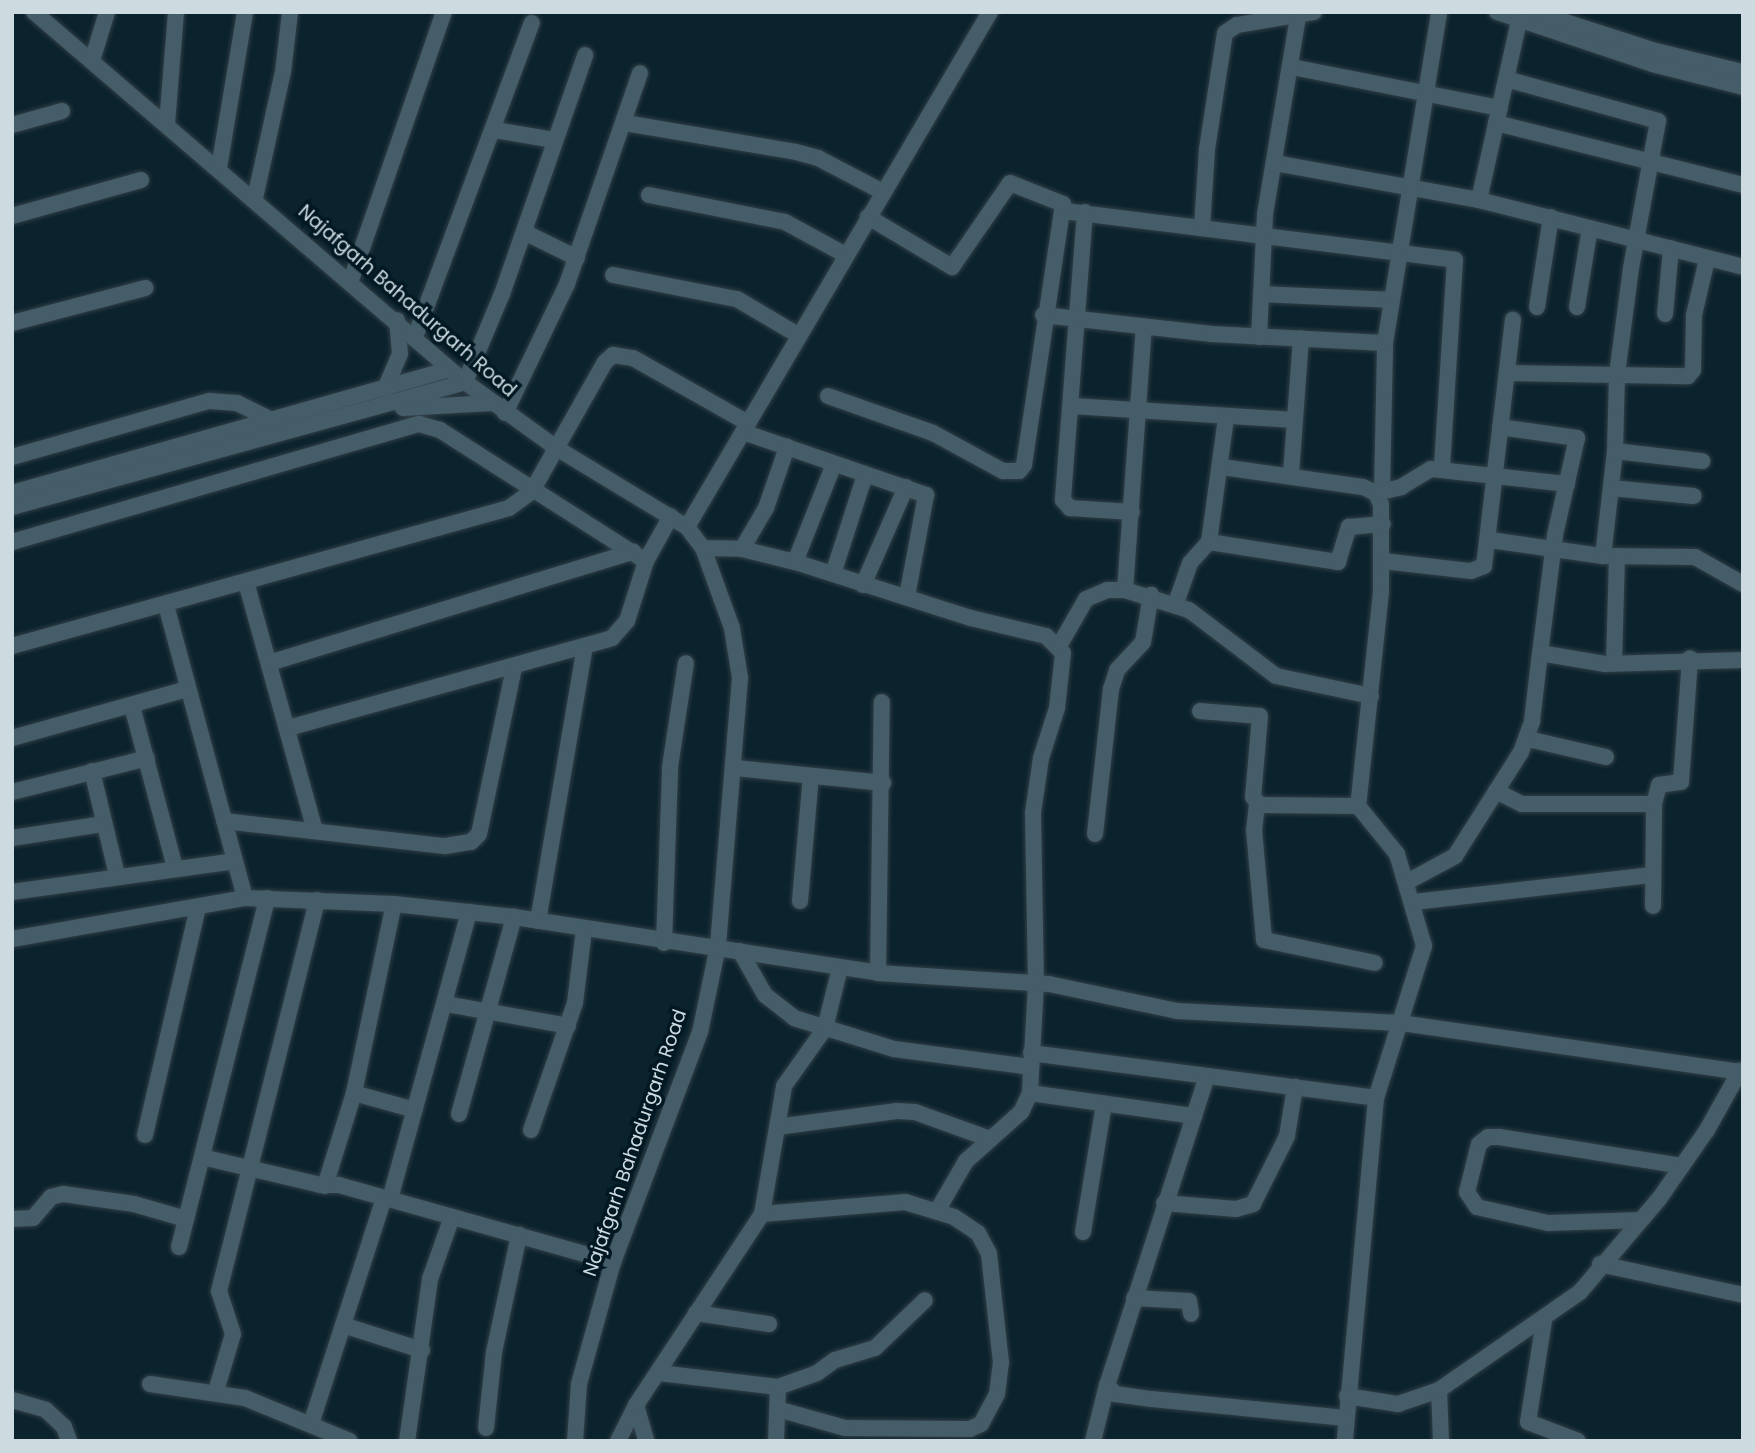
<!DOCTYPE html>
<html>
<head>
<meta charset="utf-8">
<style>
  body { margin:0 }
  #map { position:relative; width:1755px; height:1453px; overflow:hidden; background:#0b232d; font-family:Poppins,sans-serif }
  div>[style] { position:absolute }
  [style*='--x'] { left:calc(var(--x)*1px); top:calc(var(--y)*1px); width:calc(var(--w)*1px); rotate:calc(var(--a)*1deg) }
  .roads { filter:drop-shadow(0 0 2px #313e46) drop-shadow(0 0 2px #313e46) }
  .minor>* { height:16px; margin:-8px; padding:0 8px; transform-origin:8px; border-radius:8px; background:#445d68 }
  span { translate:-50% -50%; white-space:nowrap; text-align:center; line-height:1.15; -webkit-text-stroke:7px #021923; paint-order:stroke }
  .street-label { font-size:19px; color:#cddbe1 }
  .frame { position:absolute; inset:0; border:14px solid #cddbe1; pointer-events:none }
</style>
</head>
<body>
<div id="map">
  <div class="roads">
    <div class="minor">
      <div style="--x:34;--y:12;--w:568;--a:40.65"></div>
      <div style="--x:465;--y:382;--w:115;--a:35.8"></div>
      <div style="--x:558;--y:449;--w:151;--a:31.2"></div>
      <div style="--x:687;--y:527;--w:26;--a:53"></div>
      <div style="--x:703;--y:548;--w:85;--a:70.1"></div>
      <div style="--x:732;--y:628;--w:51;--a:80.9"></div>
      <div style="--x:740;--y:678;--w:269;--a:94.7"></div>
      <div style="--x:718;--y:946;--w:88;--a:101.8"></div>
      <div style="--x:700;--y:1032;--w:246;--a:110.7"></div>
      <div style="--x:613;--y:1262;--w:127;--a:105.6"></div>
      <div style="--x:579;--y:1384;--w:57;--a:94"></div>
      <div style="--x:1497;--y:12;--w:163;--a:18.5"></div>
      <div style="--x:1652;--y:64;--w:94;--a:14.2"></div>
      <div style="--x:1535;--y:12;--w:127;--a:17.9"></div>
      <div style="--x:1656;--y:51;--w:89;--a:13.6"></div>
      <div style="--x:92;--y:61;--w:51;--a:-73"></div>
      <div style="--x:1292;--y:67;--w:212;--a:11.2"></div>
      <div style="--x:1506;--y:79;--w:158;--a:15.4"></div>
      <div style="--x:1658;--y:121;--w:149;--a:100.4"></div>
      <div style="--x:1631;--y:268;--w:108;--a:97.5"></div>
      <div style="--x:1617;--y:375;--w:76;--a:91.5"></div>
      <div style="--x:1615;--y:451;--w:106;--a:96.5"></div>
      <div style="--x:625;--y:123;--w:173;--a:9.6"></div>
      <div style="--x:796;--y:152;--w:23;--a:15"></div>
      <div style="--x:818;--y:158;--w:73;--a:27.6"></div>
      <div style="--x:1496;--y:123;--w:255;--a:14.1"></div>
      <div style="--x:167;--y:124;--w:112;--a:-85.4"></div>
      <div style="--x:12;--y:125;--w:52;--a:-15.6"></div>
      <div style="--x:495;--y:130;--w:60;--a:9.6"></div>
      <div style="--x:1275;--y:163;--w:207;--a:10.3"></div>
      <div style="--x:1479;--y:200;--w:272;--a:14.2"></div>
      <div style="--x:219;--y:168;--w:158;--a:-80.5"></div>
      <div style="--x:649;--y:195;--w:139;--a:11.2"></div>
      <div style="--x:785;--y:222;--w:67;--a:28.5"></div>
      <div style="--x:255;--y:198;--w:129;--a:-77.5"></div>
      <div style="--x:283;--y:72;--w:60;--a:-83.3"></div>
      <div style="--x:1479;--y:200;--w:183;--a:-77.4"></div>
      <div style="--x:1064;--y:211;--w:394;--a:7.1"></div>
      <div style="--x:1455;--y:260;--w:209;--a:93.6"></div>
      <div style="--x:1085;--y:212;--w:289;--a:94.4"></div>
      <div style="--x:1063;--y:500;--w:11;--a:49"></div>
      <div style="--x:1070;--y:508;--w:62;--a:3.7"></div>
      <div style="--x:12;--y:216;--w:134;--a:-15.6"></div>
      <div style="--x:1202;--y:227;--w:78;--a:-86.3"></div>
      <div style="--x:1207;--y:149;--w:117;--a:-81.2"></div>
      <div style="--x:1225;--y:33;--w:14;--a:-34"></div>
      <div style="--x:1237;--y:25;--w:78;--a:-9.6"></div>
      <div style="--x:524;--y:232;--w:59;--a:26.1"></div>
      <div style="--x:613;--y:275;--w:126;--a:11"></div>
      <div style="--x:737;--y:299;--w:71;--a:30.5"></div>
      <div style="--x:350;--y:283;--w:287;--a:-70.9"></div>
      <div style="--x:1262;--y:294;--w:130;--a:2.6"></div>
      <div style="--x:1537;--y:307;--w:91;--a:-81.2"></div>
      <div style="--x:1577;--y:307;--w:80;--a:-80.7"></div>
      <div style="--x:1665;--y:314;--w:66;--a:-84.8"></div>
      <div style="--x:1043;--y:315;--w:170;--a:6.4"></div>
      <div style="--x:1212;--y:334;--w:173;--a:3"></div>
      <div style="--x:12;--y:323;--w:138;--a:-14.7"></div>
      <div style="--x:415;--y:337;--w:335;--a:-69.6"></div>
      <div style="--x:1259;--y:337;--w:123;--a:-87.2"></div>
      <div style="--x:1265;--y:214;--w:201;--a:-80.5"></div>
      <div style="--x:1508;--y:373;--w:180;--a:1"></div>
      <div style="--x:1688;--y:376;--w:8;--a:-50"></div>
      <div style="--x:1693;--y:370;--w:55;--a:-89"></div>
      <div style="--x:1694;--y:315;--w:57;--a:-76.9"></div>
      <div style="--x:385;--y:389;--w:38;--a:-67"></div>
      <div style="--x:400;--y:354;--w:34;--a:-95"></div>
      <div style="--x:828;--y:396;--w:111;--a:19.4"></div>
      <div style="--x:933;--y:433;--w:80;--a:28.5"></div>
      <div style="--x:1003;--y:471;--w:16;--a:0"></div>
      <div style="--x:1019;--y:471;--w:8;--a:-50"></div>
      <div style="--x:1024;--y:465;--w:264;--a:-81.5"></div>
      <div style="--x:1063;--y:204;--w:57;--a:-158.4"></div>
      <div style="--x:1010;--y:183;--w:102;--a:124.6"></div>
      <div style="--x:952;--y:267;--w:98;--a:-149.2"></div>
      <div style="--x:1072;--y:406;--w:223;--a:3.6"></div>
      <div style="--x:403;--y:408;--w:89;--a:-3.2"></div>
      <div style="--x:505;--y:413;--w:143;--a:-64.3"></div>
      <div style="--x:567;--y:284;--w:223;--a:-70.9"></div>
      <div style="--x:1500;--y:427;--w:78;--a:8.1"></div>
      <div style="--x:1577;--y:438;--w:99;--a:102.8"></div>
      <div style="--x:1555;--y:535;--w:119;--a:97.2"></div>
      <div style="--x:743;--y:432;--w:194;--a:19"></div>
      <div style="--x:926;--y:495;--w:104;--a:100.6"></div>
      <div style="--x:1615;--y:451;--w:88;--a:6.6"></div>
      <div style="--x:12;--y:457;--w:205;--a:-15.9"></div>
      <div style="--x:209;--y:401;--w:28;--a:4"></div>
      <div style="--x:237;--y:403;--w:39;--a:26"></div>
      <div style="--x:1222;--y:467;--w:142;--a:8.1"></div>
      <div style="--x:1363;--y:487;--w:14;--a:25"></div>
      <div style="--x:1376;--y:493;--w:13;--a:67"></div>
      <div style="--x:1381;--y:505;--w:87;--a:90"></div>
      <div style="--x:1381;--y:592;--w:215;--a:96.1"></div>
      <div style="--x:1358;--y:806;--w:62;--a:50.9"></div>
      <div style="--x:1397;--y:854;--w:96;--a:73.6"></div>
      <div style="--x:1424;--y:946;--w:159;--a:107.5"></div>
      <div style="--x:1376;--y:1098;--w:344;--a:95.2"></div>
      <div style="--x:1291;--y:474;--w:136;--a:-85.8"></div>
      <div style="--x:1611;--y:488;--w:83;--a:5.5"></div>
      <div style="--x:1382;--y:491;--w:148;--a:-88.8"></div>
      <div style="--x:1385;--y:343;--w:335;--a:-80.7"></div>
      <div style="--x:12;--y:493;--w:454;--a:-15.8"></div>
      <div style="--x:1376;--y:493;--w:26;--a:-13"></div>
      <div style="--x:1401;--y:487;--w:35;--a:-31"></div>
      <div style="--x:1431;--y:469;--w:137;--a:6.3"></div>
      <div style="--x:12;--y:507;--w:470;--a:-15.4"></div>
      <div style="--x:465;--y:382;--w:95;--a:-67.2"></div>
      <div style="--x:502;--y:294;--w:253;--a:-70.8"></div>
      <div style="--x:687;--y:527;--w:598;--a:-59.53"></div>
      <div style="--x:1490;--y:540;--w:114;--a:8.1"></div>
      <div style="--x:1603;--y:556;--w:92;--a:0.6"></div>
      <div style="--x:1695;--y:557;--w:55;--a:29.4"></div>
      <div style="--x:12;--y:542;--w:424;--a:-16.2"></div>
      <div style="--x:419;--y:424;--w:22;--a:16"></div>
      <div style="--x:440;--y:430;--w:244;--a:32.5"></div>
      <div style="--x:1209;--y:542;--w:125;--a:-82.2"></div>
      <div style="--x:703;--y:548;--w:39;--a:1"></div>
      <div style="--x:742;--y:549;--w:55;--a:13.8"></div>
      <div style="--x:795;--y:562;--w:185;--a:17.7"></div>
      <div style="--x:971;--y:618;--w:77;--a:13.5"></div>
      <div style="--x:1046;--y:636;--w:24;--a:45"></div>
      <div style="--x:1063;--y:653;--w:55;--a:96.2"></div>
      <div style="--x:1057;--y:708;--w:52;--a:107.7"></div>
      <div style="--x:1041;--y:758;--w:56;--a:98.3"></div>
      <div style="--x:1033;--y:813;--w:171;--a:89"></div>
      <div style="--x:1036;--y:984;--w:109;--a:93.2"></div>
      <div style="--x:1030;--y:1093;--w:21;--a:115"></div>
      <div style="--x:1021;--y:1112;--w:74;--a:138.3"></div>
      <div style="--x:966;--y:1161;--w:58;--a:120.1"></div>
      <div style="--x:742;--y:549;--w:48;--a:-59.7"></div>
      <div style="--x:766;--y:508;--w:65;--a:-71"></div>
      <div style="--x:1383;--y:561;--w:89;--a:6.5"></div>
      <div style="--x:1471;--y:571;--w:14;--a:-21"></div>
      <div style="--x:1484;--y:566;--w:248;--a:-83.3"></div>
      <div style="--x:795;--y:562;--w:105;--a:-68.3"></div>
      <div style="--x:833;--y:574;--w:104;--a:-72.1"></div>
      <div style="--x:246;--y:582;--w:257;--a:74.5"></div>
      <div style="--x:863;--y:585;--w:107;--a:-66.3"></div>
      <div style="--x:1125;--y:590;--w:263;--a:-85.9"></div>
      <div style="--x:1176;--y:603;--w:42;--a:-70.7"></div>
      <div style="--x:1190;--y:563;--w:28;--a:-48"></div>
      <div style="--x:1209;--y:542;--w:131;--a:8.8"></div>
      <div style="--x:1338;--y:562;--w:37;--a:-73"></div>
      <div style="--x:1349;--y:527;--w:34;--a:-5"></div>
      <div style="--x:166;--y:605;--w:303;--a:74.9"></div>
      <div style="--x:12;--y:646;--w:516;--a:-15.52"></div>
      <div style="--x:509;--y:508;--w:29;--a:-36"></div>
      <div style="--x:532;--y:491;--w:148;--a:-60.5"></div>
      <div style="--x:605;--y:362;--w:11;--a:-41"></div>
      <div style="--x:613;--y:355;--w:20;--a:9"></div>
      <div style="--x:633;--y:358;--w:132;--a:29.5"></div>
      <div style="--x:1059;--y:646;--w:54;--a:-60.1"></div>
      <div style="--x:1086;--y:599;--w:23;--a:-23"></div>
      <div style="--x:1107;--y:590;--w:18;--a:0"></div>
      <div style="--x:1125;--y:590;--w:67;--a:17.4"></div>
      <div style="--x:1189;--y:610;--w:109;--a:37.2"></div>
      <div style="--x:1276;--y:676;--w:97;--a:11.9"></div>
      <div style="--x:269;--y:663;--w:381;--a:-17"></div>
      <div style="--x:1614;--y:663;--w:107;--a:-88.4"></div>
      <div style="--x:132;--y:706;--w:168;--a:75.1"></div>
      <div style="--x:1200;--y:711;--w:60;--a:4.8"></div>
      <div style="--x:1260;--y:716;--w:81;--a:94.9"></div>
      <div style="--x:1253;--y:797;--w:11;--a:49"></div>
      <div style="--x:1260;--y:805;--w:98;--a:0.6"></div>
      <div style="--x:288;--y:728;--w:336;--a:-15.5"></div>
      <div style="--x:612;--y:638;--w:23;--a:-49"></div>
      <div style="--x:627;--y:621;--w:63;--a:-72.4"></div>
      <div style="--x:646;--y:561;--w:51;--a:-60.9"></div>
      <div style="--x:12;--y:738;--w:182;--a:-15.6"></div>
      <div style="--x:1528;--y:739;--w:80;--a:13"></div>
      <div style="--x:736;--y:768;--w:148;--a:5.8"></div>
      <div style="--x:92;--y:771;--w:107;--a:76.5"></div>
      <div style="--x:1496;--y:791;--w:29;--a:27"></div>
      <div style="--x:1522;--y:804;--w:132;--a:0"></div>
      <div style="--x:12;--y:792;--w:139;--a:-14.1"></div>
      <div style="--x:1257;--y:803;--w:27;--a:96"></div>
      <div style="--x:1254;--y:830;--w:110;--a:84.8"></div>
      <div style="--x:1264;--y:940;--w:113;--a:11.7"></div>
      <div style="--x:224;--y:821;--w:222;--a:6.5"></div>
      <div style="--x:445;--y:846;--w:26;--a:-9"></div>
      <div style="--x:471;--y:842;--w:11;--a:-45"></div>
      <div style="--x:479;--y:834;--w:170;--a:-78.1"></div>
      <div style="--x:1095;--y:834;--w:146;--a:-83.7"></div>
      <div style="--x:1111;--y:689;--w:20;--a:-72"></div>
      <div style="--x:1117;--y:670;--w:38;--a:-47"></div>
      <div style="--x:1143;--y:642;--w:48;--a:-80.3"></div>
      <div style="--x:12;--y:838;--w:93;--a:-8.7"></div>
      <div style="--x:1407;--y:882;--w:55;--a:-28.4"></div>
      <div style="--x:1455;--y:856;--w:123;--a:-57.6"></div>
      <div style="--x:1521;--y:752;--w:33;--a:-70"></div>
      <div style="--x:1532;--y:721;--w:68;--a:-83.3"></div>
      <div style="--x:1540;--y:653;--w:66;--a:9.6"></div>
      <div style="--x:1605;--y:664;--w:138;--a:-1.7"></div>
      <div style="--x:12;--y:892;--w:224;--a:-7.9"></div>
      <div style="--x:800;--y:901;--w:125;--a:-85"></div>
      <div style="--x:1414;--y:902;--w:240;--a:-6.5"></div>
      <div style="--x:1653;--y:906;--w:102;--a:-89.4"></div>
      <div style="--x:1654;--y:804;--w:20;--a:-75"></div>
      <div style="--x:1659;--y:785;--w:22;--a:-8"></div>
      <div style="--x:1681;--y:782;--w:124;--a:-85.8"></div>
      <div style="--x:538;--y:921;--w:278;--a:-80.3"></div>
      <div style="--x:12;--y:939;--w:237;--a:-10"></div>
      <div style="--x:245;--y:898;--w:149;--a:2.3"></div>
      <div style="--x:394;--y:904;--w:121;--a:6.2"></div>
      <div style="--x:514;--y:917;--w:368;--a:8.7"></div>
      <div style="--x:878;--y:973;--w:171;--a:3.7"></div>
      <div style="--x:1049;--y:984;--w:131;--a:11.9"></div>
      <div style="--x:1177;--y:1011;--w:224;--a:3.1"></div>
      <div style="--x:1401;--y:1023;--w:345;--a:8.2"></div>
      <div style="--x:664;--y:943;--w:176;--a:-88"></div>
      <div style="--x:670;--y:767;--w:105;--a:-81.3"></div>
      <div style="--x:740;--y:951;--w:51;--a:60.4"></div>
      <div style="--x:765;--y:995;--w:37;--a:38"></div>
      <div style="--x:794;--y:1018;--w:105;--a:17.2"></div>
      <div style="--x:894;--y:1049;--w:137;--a:7.5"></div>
      <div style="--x:878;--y:973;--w:271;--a:-89.2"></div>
      <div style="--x:446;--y:1004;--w:124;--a:10.2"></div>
      <div style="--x:1031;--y:1053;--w:348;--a:7.4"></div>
      <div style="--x:1207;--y:1076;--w:325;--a:107.9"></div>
      <div style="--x:1107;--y:1385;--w:12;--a:48"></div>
      <div style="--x:1115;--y:1394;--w:37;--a:8"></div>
      <div style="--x:1152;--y:1399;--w:194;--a:5.6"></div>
      <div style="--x:354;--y:1093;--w:63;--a:15.6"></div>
      <div style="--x:1030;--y:1093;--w:166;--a:8"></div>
      <div style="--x:459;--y:1114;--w:205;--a:-74.4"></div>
      <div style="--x:777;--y:1127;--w:121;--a:-7.6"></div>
      <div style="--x:897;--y:1111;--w:18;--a:3"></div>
      <div style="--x:915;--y:1112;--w:80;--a:19.8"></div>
      <div style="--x:531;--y:1130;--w:134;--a:-70.9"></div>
      <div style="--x:575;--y:1003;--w:74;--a:-83"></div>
      <div style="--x:145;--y:1135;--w:234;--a:-76.9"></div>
      <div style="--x:202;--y:1157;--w:121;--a:13.3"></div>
      <div style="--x:320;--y:1185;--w:19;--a:0"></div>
      <div style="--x:339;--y:1185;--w:285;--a:15.7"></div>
      <div style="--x:325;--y:1186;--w:97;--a:-72.7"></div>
      <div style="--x:354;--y:1093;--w:193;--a:-78.1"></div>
      <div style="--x:390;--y:1199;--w:298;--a:-74.6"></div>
      <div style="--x:1164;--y:1203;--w:72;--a:4.8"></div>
      <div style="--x:1236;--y:1209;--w:18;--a:-16"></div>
      <div style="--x:1253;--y:1204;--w:76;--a:-63.4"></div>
      <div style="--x:1287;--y:1136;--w:50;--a:-80.7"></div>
      <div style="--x:762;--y:1214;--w:144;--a:-4.8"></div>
      <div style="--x:905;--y:1202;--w:51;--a:17"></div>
      <div style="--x:954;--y:1217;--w:29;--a:34"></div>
      <div style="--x:978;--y:1233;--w:24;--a:62"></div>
      <div style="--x:989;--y:1254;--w:109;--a:83.7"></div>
      <div style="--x:1001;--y:1362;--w:32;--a:97"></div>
      <div style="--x:997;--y:1394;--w:34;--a:118"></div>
      <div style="--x:981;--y:1424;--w:12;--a:156"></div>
      <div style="--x:970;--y:1429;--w:125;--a:-179.5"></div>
      <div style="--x:845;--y:1428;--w:66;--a:-164.3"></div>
      <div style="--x:12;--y:1219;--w:21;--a:-3"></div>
      <div style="--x:33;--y:1218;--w:28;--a:-49"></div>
      <div style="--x:51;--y:1197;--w:12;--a:-14"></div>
      <div style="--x:63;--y:1194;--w:72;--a:8"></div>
      <div style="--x:134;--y:1204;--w:54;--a:16.1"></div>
      <div style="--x:1641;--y:1220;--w:93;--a:178.2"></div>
      <div style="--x:1548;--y:1223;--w:73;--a:-167.3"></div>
      <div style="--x:1477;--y:1207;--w:18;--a:-124"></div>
      <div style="--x:1467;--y:1192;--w:49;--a:-76"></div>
      <div style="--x:1479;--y:1144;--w:11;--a:-38"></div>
      <div style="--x:1488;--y:1137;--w:11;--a:0"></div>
      <div style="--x:1499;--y:1137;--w:185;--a:9"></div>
      <div style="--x:1083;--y:1232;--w:130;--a:-80.7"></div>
      <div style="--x:179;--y:1247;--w:360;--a:-75.8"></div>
      <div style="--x:1600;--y:1264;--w:146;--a:12.2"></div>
      <div style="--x:1134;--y:1298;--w:55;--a:3.1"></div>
      <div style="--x:1189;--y:1301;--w:13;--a:81"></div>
      <div style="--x:696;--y:1313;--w:74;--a:8.6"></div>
      <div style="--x:1544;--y:1321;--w:102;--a:99"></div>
      <div style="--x:1528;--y:1422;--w:53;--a:20.8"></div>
      <div style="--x:343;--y:1325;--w:83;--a:17.6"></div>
      <div style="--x:659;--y:1373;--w:120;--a:6.7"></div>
      <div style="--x:778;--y:1387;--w:54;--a:92.1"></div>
      <div style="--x:150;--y:1384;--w:96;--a:8.4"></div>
      <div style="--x:245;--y:1398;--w:113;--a:22.3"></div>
      <div style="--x:778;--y:1387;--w:41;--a:-19.7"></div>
      <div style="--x:817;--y:1373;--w:22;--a:-36"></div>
      <div style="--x:835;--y:1360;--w:42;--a:-16.7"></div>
      <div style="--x:875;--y:1348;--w:69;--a:-43.8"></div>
      <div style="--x:216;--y:1391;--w:59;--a:-73.4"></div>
      <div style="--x:233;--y:1334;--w:45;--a:-108"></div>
      <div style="--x:219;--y:1291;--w:403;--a:-75.9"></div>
      <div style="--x:1347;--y:1396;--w:52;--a:8.9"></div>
      <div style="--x:1398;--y:1404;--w:43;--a:-18.9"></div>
      <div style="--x:12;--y:1400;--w:35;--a:16"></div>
      <div style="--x:46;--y:1410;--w:25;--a:43"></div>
      <div style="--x:64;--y:1427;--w:15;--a:70"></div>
      <div style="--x:636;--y:1405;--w:37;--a:74"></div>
      <div style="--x:311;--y:1424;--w:237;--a:-72.1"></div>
      <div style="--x:486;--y:1428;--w:76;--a:-84"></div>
      <div style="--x:494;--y:1352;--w:120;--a:-77.9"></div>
      <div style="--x:407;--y:1441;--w:164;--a:-81.9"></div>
      <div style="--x:430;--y:1279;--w:66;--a:-70.5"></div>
      <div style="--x:618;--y:1441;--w:40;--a:-63.4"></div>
      <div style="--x:636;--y:1405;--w:229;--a:-56.6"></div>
      <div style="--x:762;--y:1214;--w:130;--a:-80.2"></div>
      <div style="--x:784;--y:1086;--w:71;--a:-54.7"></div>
      <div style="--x:825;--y:1028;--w:62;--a:-76"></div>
      <div style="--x:1093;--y:1441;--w:58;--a:-76"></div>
      <div style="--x:1441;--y:1441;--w:51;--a:-92.2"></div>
      <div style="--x:1439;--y:1390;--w:172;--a:-34.8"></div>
      <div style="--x:1580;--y:1292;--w:122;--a:-49.7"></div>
      <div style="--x:1659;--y:1199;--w:84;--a:-55.2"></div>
      <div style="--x:1707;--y:1130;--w:68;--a:-60.8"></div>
    </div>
  </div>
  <div class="street-label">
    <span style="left:407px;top:301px;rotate:41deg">Najafgarh Bahadurgarh Road</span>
    <span style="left:635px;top:1143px;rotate:-71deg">Najafgarh Bahadurgarh Road</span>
  </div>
  <div class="frame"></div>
</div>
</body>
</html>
